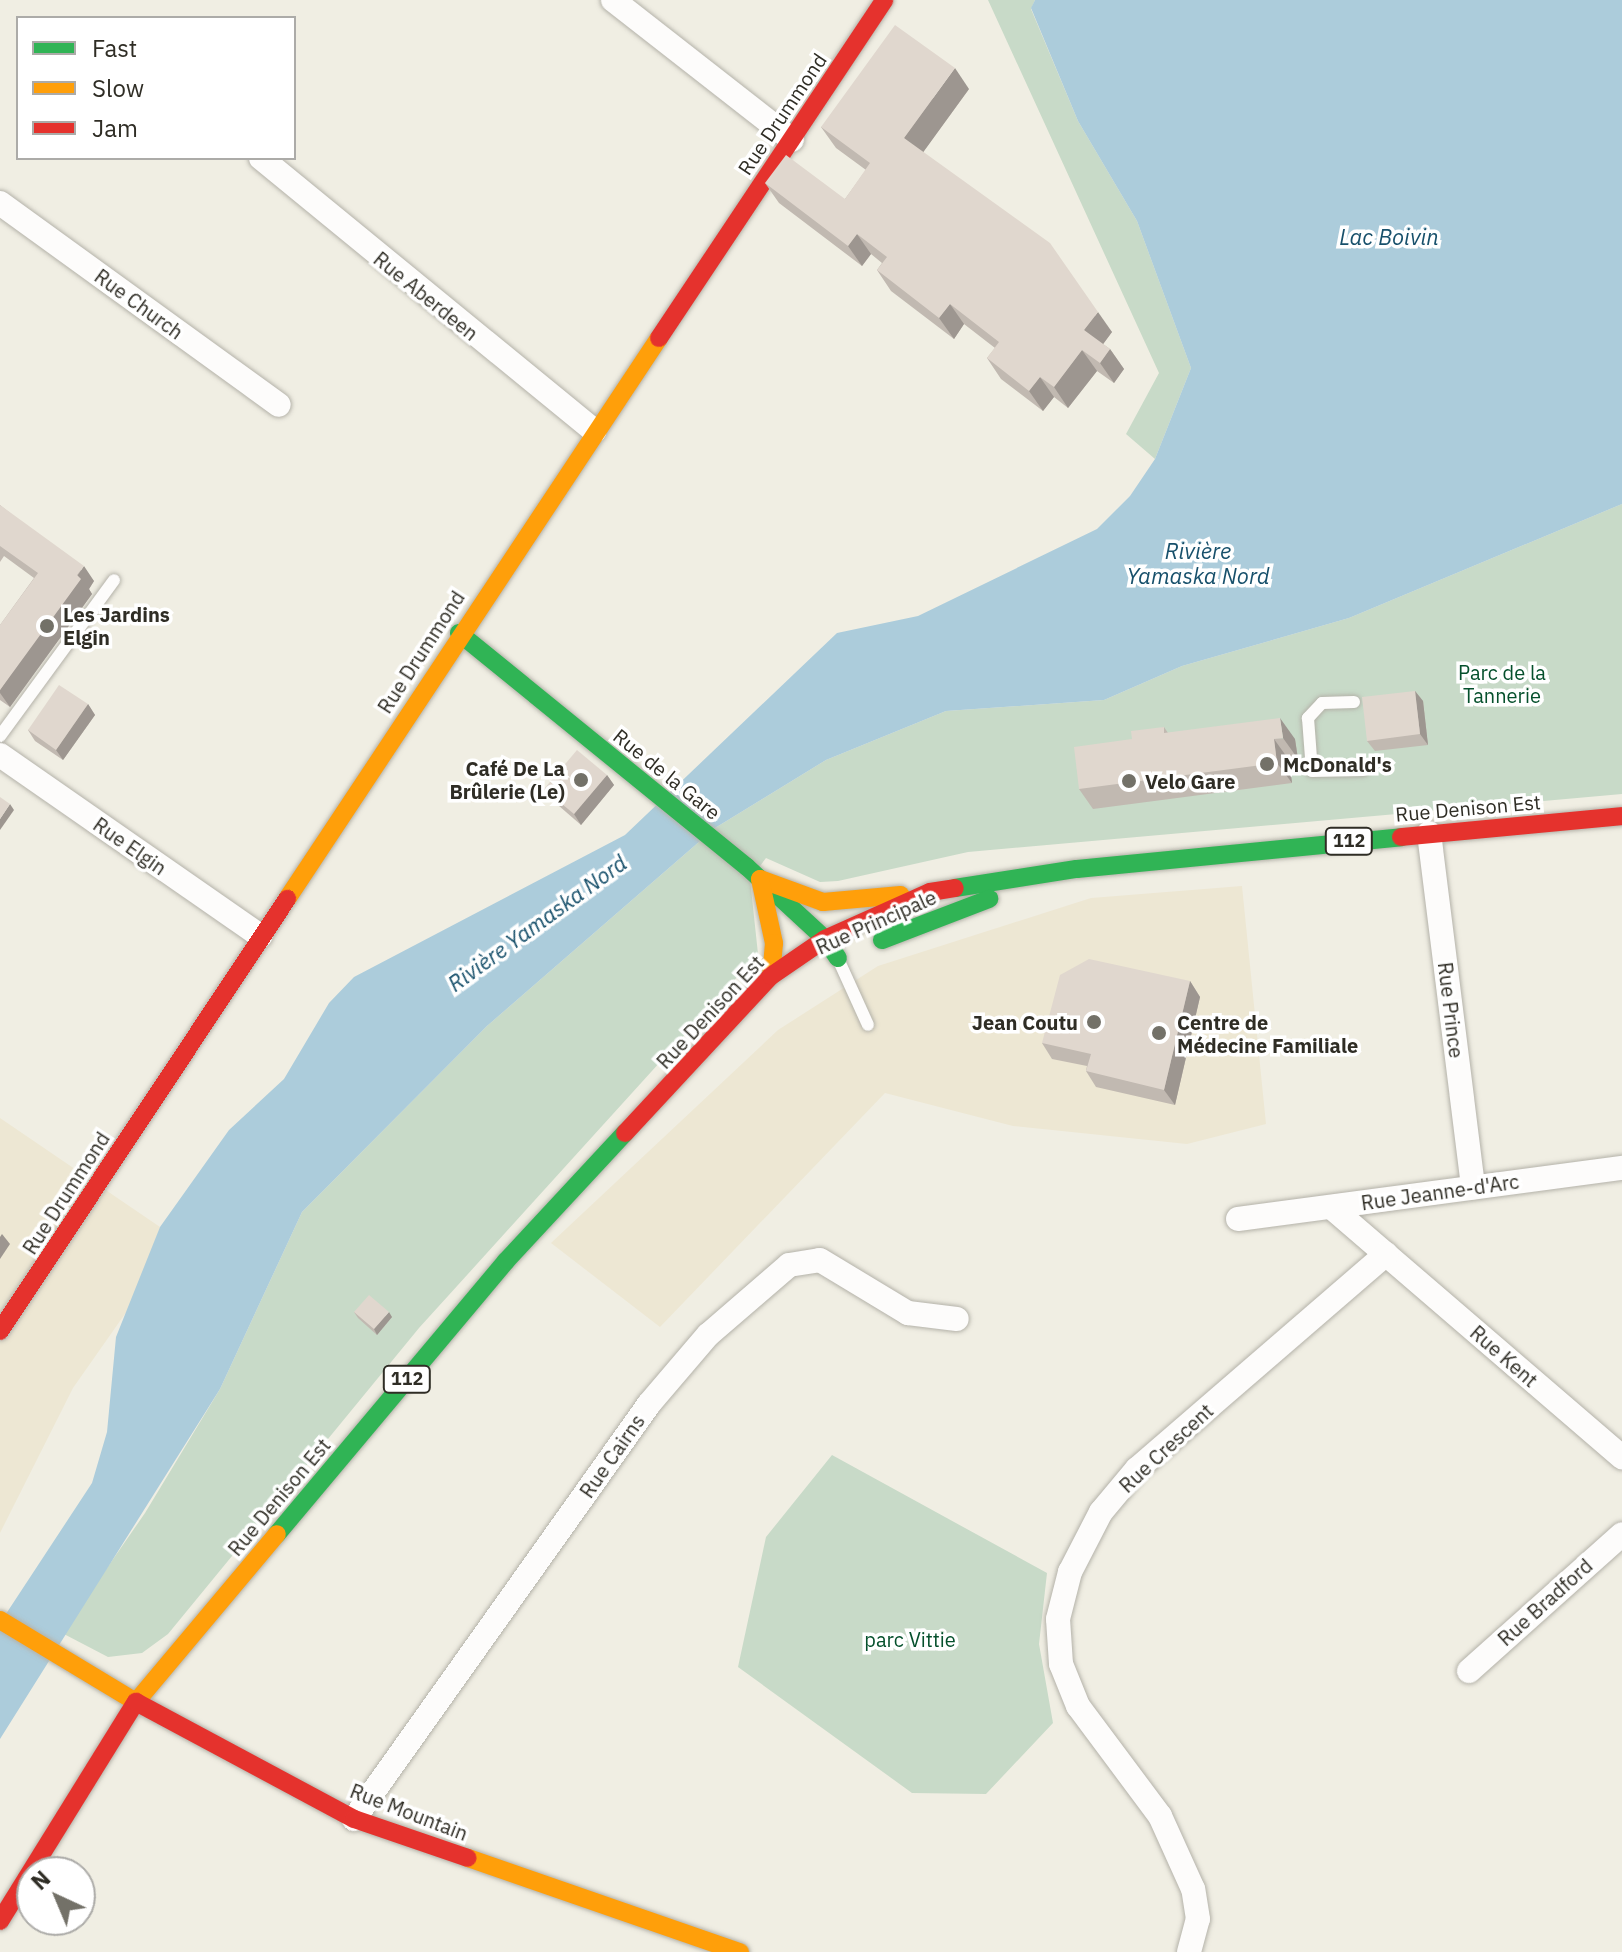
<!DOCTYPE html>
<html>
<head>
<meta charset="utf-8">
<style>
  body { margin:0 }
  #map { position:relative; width:1622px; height:1952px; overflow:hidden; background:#f0eee3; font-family:"IBM Plex Sans",sans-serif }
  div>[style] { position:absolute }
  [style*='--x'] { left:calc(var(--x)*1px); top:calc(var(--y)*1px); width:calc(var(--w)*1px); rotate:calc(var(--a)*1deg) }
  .built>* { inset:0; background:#ede7d3 }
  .green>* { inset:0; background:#c8dac8 }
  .water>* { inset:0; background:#acccdb }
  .roads { filter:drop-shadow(0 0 2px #b4b2a9) drop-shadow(0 0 2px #b4b2a9) }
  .lane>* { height:12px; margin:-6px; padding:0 6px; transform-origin:6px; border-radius:6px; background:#fdfcfb }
  .street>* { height:24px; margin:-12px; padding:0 12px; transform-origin:12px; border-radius:12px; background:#fdfcfb }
  .fast>* { height:18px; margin:-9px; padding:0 9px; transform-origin:9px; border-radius:9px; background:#30b455 }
  .slow>* { height:18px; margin:-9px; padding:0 9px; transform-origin:9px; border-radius:9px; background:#ff9f0a }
  .jam>* { height:18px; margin:-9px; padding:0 9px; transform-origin:9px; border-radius:9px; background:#e5322d }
  .wall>* { inset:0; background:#c1b9b1 }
  .shaded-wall>* { inset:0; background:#9d9690 }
  .building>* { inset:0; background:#e0d7ce }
  .dots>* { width:22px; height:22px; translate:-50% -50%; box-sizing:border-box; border:4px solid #fff; border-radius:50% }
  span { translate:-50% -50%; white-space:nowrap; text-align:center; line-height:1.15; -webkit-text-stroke:7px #fff; paint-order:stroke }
  .shield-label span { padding:2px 6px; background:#fff; border:2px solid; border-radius:6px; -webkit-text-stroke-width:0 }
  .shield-label { font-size:18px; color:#2f2d25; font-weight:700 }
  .street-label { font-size:20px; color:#2f2d25 }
  .poi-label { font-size:20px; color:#2f2d25; font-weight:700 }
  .left { translate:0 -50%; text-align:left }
  .right { translate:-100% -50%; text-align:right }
  .park-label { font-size:20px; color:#05502c }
  .water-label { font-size:22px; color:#17506b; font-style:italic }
  .legend { position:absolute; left:16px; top:16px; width:280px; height:144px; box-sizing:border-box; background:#fff; border:2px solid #acaba8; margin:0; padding:10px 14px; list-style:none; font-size:24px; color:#2f2d25 }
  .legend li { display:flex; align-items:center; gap:16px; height:40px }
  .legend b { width:40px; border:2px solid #acaba8 }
  .north { position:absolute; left:16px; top:1856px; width:80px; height:80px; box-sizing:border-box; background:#fff; border:2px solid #acaba8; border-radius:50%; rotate:316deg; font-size:22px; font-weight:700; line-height:32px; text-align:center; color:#2f2d25 }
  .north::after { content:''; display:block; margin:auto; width:28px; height:36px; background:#737168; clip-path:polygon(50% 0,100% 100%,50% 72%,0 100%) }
</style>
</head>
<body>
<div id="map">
  <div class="built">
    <div style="clip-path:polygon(1242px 886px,1266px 1124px,1187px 1144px,1013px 1126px,885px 1093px,660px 1327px,551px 1243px,778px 1030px,878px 966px,1091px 898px)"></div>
    <div style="clip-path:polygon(0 1118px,160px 1227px,134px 1301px,73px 1388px,0 1533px)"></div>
  </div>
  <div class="green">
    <div style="clip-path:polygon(988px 0,1035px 0,1031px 9px,1078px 121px,1137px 221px,1191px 368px,1155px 459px,1126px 434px,1159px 373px)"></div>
    <div style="clip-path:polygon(1622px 504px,1622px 794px,968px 852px,838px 881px,820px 882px,766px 858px,750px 879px,758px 954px,419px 1328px,168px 1634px,142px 1653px,108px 1657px,62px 1633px,145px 1513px,220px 1389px,302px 1212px,487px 1026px,715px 828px,826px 760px,946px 711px,1104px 700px,1182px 666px,1349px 618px)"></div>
    <div style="clip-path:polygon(832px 1455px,1047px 1573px,1039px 1644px,1053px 1723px,986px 1794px,912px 1793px,738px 1667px,766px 1537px)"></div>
  </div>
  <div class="water">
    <div style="clip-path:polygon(1035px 0,1622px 0,1622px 504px,1349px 618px,1182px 666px,1104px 700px,946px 711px,826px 760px,715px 828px,487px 1026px,302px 1212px,220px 1389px,0 1739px,0 1623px,92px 1483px,107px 1432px,116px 1337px,160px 1227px,229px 1130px,284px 1079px,329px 1003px,354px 977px,625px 835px,837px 633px,918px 616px,1097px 529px,1130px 496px,1155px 459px,1191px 368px,1137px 221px,1078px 121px,1031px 8px)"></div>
  </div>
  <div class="roads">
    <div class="lane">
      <div style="--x:1354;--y:702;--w:32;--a:178"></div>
      <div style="--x:1322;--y:703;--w:21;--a:133"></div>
      <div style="--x:1308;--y:718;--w:53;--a:85.7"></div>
      <div style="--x:1312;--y:771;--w:51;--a:-1.1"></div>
      <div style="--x:0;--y:736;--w:193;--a:-53.8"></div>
      <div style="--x:839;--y:961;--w:70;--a:65.6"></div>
    </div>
    <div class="street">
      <div style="--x:613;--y:0;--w:227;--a:38"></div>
      <div style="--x:261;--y:158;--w:431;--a:39.3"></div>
      <div style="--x:0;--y:203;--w:344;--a:35.9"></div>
      <div style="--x:0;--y:755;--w:317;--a:34.8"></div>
      <div style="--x:1429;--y:833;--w:357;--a:82.9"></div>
      <div style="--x:1331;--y:1207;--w:384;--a:40.7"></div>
      <div style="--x:1238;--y:1219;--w:387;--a:-7.6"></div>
      <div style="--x:1469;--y:1671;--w:205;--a:-41.8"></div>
      <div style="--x:354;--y:1819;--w:509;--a:-54.59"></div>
      <div style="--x:649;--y:1404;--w:91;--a:-49.5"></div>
      <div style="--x:708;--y:1335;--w:107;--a:-40.8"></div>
      <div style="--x:789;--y:1265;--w:31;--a:-9"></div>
      <div style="--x:820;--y:1260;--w:103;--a:31.1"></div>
      <div style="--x:908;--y:1313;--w:49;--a:7"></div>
      <div style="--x:1189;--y:1952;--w:34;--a:-75"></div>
      <div style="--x:1198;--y:1919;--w:30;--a:-99"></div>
      <div style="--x:1193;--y:1889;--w:80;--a:-114.3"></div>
      <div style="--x:1160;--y:1816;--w:137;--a:-126.7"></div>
      <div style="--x:1078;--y:1706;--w:45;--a:-112"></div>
      <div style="--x:1061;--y:1664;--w:45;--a:-93.8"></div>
      <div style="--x:1058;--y:1619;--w:49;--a:-75.7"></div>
      <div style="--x:1070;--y:1572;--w:68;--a:-62.7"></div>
      <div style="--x:1101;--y:1512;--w:56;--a:-50.1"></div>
      <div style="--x:1137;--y:1469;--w:329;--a:-40.8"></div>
    </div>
    <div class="fast">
      <div style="--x:459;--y:633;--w:371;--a:39.1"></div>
      <div style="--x:747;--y:867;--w:106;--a:42.7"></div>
      <div style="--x:825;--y:939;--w:23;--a:56"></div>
      <div style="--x:955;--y:888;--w:123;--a:-8.9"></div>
      <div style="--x:1077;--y:869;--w:326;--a:-5.6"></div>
      <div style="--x:882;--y:940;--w:115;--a:-21"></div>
      <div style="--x:277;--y:1534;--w:356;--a:-50"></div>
      <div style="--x:506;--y:1261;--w:175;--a:-47.1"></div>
    </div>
    <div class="slow">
      <div style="--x:760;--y:879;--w:67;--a:20.1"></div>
      <div style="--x:823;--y:902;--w:78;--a:-5.1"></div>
      <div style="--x:760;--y:879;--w:66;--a:77.7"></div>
      <div style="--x:774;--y:943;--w:33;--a:95"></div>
      <div style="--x:287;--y:899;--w:673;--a:-56.45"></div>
      <div style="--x:0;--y:1620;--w:159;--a:31.1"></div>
      <div style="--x:136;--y:1702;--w:219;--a:-50"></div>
      <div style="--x:468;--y:1858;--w:288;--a:19.1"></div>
    </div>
    <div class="jam">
      <div style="--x:659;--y:338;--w:406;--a:-56.3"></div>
      <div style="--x:1401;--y:837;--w:222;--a:-5.4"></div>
      <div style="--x:625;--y:1133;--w:214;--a:-47.1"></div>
      <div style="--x:771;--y:976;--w:65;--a:-34.4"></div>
      <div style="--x:825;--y:939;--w:115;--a:-24.1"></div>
      <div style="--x:930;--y:892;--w:25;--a:-9"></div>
      <div style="--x:0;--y:1331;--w:519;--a:-56.4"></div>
      <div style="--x:0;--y:1921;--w:258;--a:-58.2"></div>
      <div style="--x:136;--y:1702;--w:247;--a:28.2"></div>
      <div style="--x:354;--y:1819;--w:120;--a:18.9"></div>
    </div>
  </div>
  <div class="wall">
    <div style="clip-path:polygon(969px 89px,923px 152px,1112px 332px,1103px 344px,1110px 349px,1124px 369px,1114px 383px,1097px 371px,1068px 408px,1054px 397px,1043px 411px,1001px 379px,987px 358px,995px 348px,964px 324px,954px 339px,891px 291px,877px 270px,882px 263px,871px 254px,862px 266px,779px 203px,765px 183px,845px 199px,866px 170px,836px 148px,821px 127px)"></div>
    <div style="clip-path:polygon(0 505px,94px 581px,89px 589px,92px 594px,10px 707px,0 700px,0 625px,34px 578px,4px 556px,0 562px)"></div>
    <div style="clip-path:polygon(1415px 691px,1423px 701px,1428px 745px,1375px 751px,1367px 741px)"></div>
    <div style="clip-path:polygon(88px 704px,95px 715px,63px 760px,35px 741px,28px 730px)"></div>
    <div style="clip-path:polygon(1164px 727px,1168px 733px,1295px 739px,1298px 759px,1289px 760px,1292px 783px,1093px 809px,1079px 789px,1132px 739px)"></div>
    <div style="clip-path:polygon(607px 775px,614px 785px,581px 825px,551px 799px,544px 789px)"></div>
    <div style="clip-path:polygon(1190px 981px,1200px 997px,1175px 1105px,1096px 1087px,1086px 1071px,1087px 1066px,1052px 1059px,1042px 1043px)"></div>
    <div style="clip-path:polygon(354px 1312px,392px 1317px,377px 1335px,358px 1318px)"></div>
  </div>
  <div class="shaded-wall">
    <div style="clip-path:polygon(955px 68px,969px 89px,919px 158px,904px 138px)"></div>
    <div style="clip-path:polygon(857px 234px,871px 254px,862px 266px,848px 246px)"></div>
    <div style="clip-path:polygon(950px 304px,964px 324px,954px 339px,939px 318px)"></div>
    <div style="clip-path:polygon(1098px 312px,1112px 332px,1098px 351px,1084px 330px)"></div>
    <div style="clip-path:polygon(1110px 349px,1124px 369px,1114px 383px,1100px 363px)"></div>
    <div style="clip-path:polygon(1082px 350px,1097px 371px,1068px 408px,1054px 387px)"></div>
    <div style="clip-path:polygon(1040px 377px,1054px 397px,1043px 411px,1029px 391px)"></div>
    <div style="clip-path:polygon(84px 566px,94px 581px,89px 589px,92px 594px,10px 707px,0 693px,0 690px)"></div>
    <div style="clip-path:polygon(1415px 691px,1423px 701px,1428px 745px,1420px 734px)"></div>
    <div style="clip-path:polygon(88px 704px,95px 715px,63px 760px,56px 750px)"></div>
    <div style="clip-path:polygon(1280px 718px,1295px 739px,1298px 759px,1283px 738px)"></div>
    <div style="clip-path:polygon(1274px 739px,1289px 760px,1292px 783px,1277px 763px)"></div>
    <div style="clip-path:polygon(607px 775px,614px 785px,581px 825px,574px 814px)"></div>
    <div style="clip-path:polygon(10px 804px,14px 810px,0 830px,0 819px)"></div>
    <div style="clip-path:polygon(1190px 981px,1200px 997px,1175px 1105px,1164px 1090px)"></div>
    <div style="clip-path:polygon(2px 1234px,10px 1244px,0 1259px,0 1237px)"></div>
    <div style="clip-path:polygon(389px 1312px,392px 1317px,377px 1335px,374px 1329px)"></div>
  </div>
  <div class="building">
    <div style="clip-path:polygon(895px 25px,955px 68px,904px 138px,1050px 243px,1098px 312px,1084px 330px,1110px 349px,1100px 363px,1082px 350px,1054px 387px,1040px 377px,1029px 391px,987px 358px,999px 342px,950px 304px,939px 318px,877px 270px,887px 257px,857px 234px,848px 246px,765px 183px,786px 155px,845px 199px,870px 163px,821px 127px)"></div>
    <div style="clip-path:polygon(0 505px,84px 566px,77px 575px,81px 579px,0 690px,0 625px,38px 573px,0 546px)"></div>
    <div style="clip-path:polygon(59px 685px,88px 704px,56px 750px,28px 730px)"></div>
    <div style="clip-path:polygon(1415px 691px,1420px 734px,1367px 741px,1362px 697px)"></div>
    <div style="clip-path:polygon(1280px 718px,1283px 738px,1274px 739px,1277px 763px,1079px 789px,1074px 747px,1132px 739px,1131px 731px,1164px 727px,1164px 733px)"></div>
    <div style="clip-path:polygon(577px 750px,607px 775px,574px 814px,544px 789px)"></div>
    <div style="clip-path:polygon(0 797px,10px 804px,0 819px)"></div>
    <div style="clip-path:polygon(1089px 959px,1190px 981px,1164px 1090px,1086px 1071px,1091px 1054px,1042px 1043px,1060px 975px)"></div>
    <div style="clip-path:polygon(369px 1295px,389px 1312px,374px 1329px,354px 1312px)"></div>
  </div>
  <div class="dots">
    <div style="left:47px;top:626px;background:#737168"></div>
    <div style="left:1267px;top:764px;background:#737168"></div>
    <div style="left:581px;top:780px;background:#737168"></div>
    <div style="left:1129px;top:781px;background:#737168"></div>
    <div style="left:1094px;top:1022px;background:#737168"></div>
    <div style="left:1159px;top:1033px;background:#737168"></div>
  </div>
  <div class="shield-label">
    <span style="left:1349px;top:841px">112</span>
    <span style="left:407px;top:1379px">112</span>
  </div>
  <div class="street-label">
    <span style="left:782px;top:114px;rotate:-56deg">Rue Drummond</span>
    <span style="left:426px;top:296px;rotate:39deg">Rue Aberdeen</span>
    <span style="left:139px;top:304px;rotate:36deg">Rue Church</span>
    <span style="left:421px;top:652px;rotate:-57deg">Rue Drummond</span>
    <span style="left:667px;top:774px;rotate:39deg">Rue de la Gare</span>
    <span style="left:1468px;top:808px;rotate:-5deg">Rue Denison Est</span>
    <span style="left:130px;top:846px;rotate:35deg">Rue Elgin</span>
    <span style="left:876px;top:922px;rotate:-24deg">Rue Principale</span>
    <span style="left:1451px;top:1010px;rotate:83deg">Rue Prince</span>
    <span style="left:710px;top:1012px;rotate:-47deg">Rue Denison Est</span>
    <span style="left:1440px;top:1192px;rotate:-8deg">Rue Jeanne-d'Arc</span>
    <span style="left:66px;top:1193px;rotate:-57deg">Rue Drummond</span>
    <span style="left:1504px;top:1356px;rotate:41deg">Rue Kent</span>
    <span style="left:1166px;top:1448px;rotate:-43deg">Rue Crescent</span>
    <span style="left:612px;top:1456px;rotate:-55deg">Rue Cairns</span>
    <span style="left:279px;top:1497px;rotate:-50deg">Rue Denison Est</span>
    <span style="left:1545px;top:1602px;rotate:-42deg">Rue Bradford</span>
    <span style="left:409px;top:1812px;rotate:21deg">Rue Mountain</span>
  </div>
  <div class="poi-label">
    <span class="left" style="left:63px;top:626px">Les Jardins<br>Elgin</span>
    <span class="left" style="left:1283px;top:764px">McDonald's</span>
    <span class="right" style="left:565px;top:780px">Café De La<br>Brûlerie (Le)</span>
    <span class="left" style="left:1145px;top:781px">Velo Gare</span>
    <span class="right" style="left:1078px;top:1022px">Jean Coutu</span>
    <span class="left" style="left:1177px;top:1034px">Centre de<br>Médecine Familiale</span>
  </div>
  <div class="park-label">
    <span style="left:1502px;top:684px">Parc de la<br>Tannerie</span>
    <span style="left:910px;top:1639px">parc Vittie</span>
  </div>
  <div class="water-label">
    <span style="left:1389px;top:237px">Lac Boivin</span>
    <span style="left:1198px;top:563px">Rivière<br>Yamaska Nord</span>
    <span style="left:537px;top:923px;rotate:-36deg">Rivière Yamaska Nord</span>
  </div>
  <ul class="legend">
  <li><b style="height:10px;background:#30b455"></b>Fast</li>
  <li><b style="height:10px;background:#ff9f0a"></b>Slow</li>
  <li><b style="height:10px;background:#e5322d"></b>Jam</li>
  </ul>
  <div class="north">N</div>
</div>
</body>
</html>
